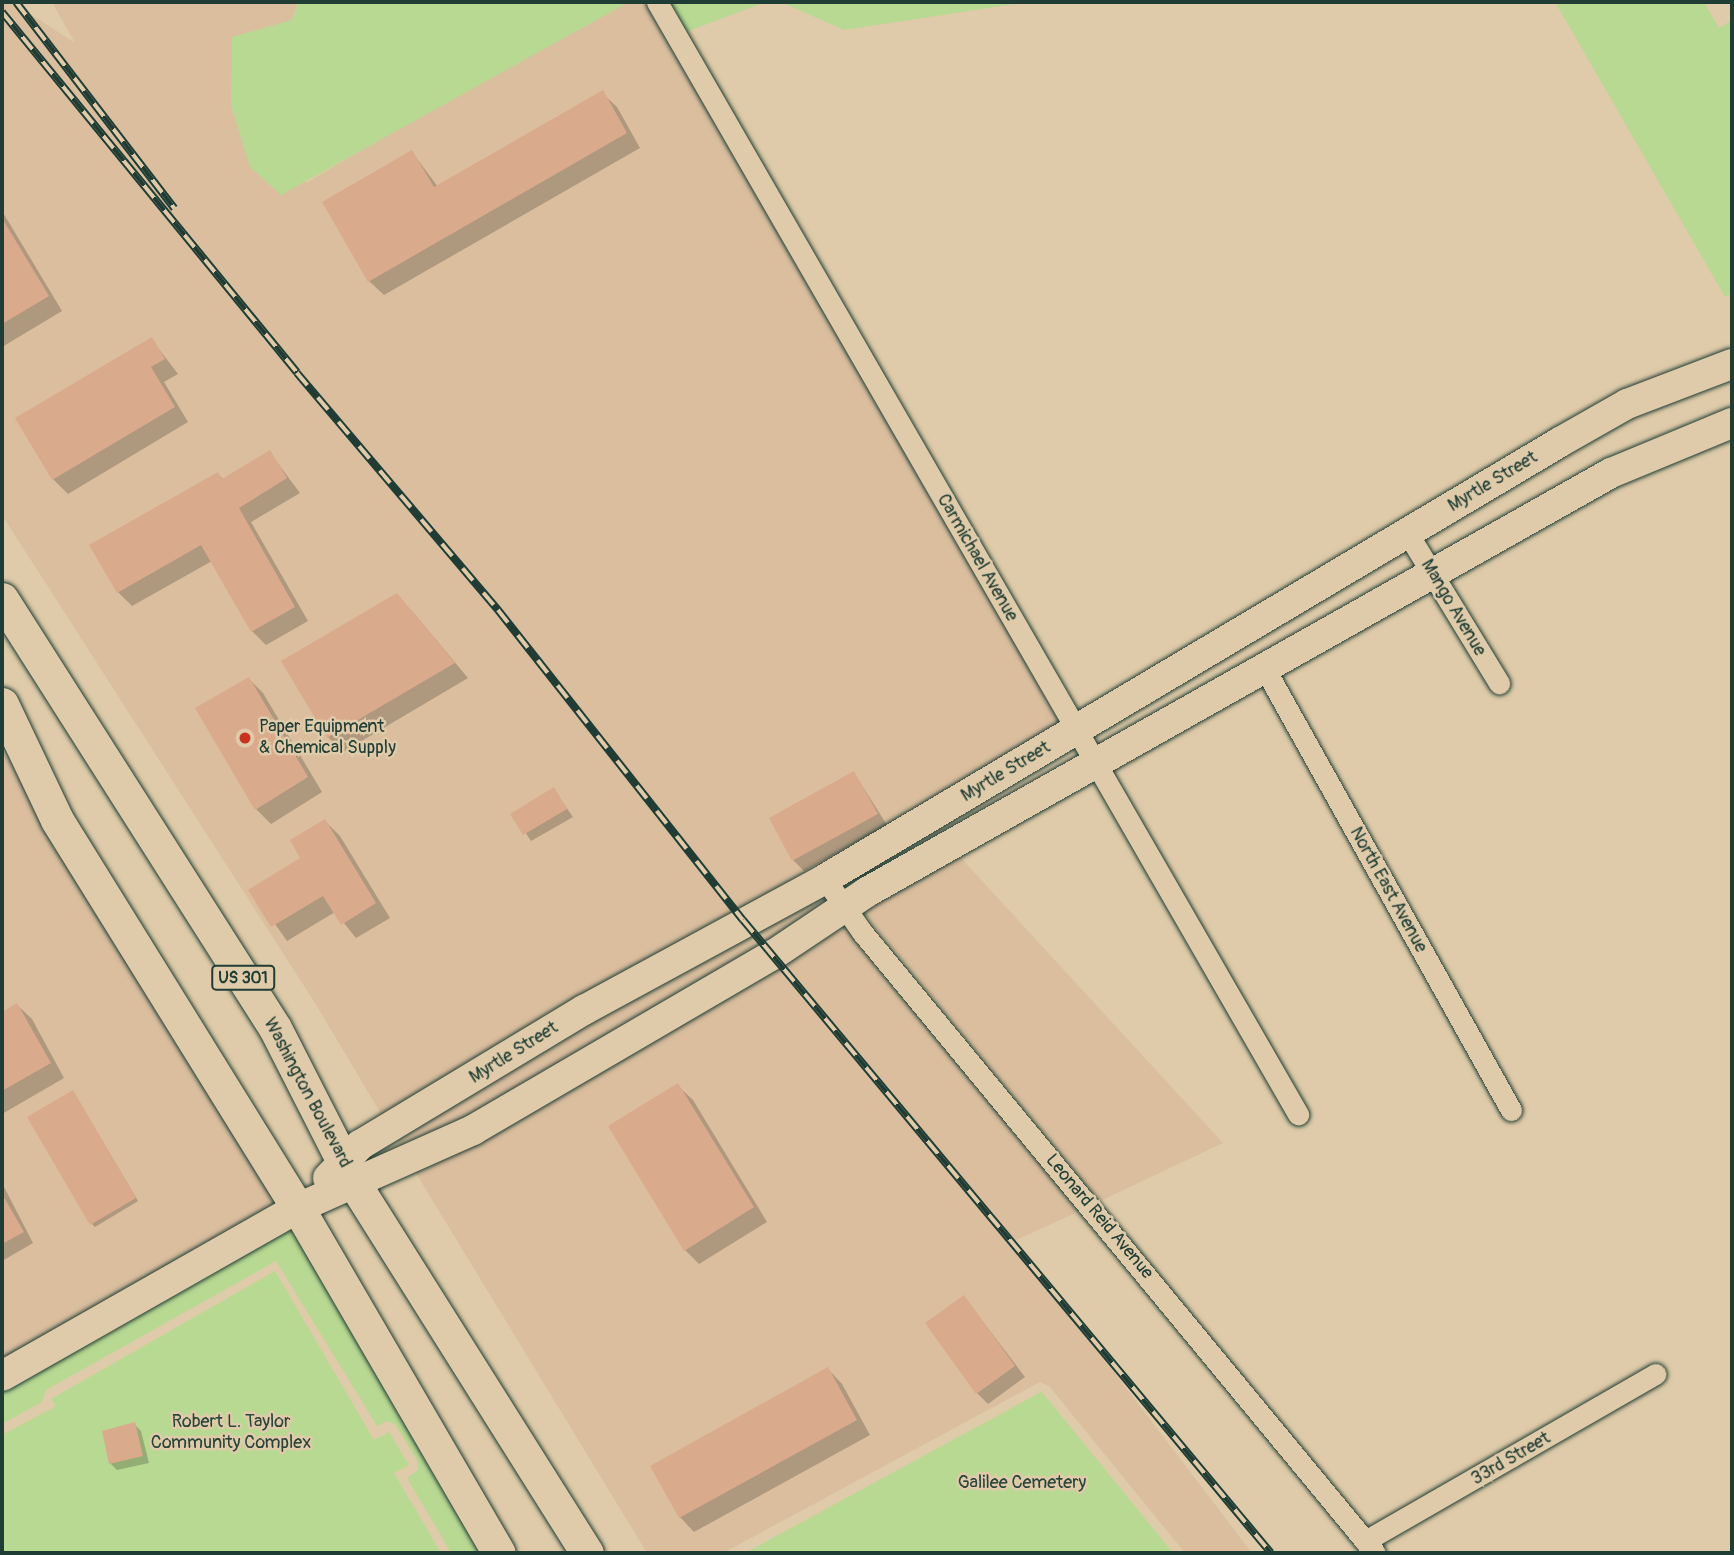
<!DOCTYPE html>
<html>
<head>
<meta charset="utf-8">
<style>
  body { margin:0 }
  #map { position:relative; width:1734px; height:1555px; overflow:hidden; background:#dfcba9; font-family:Pangolin,sans-serif }
  div>[style] { position:absolute }
  [style*='--x'] { left:calc(var(--x)*1px); top:calc(var(--y)*1px); width:calc(var(--w)*1px); rotate:calc(var(--a)*1deg) }
  .built>* { inset:0; background:#dabe9e }
  .green>* { inset:0; background:#b8d992 }
  .shadow>* { inset:0; background:#0003 }
  .building>* { inset:0; background:#daaa8c }
  .roads { filter:drop-shadow(0 0 2px #1f3d34) drop-shadow(0 0 2px #1f3d34) }
  .street>* { height:21px; margin:-10.5px; padding:0 10.5px; transform-origin:10.5px; border-radius:10.5px; background:#dfcba9 }
  .secondary>* { height:30px; margin:-15px; padding:0 15px; transform-origin:15px; border-radius:15px; background:#dfcba9 }
  .primary>* { height:33px; margin:-16.5px; padding:0 16.5px; transform-origin:16.5px; border-radius:16.5px; background:#dfcba9 }
  .rail>* { height:8px; margin-top:-4px; transform-origin:0; background:repeating-linear-gradient(90deg,#dfcba9 0 16px,#1f3d34 0 32px); box-sizing:border-box; border-block:2px solid #1f3d34 }
  .dots>* { width:19px; height:19px; translate:-50% -50%; box-sizing:border-box; border:4px solid #dfcba9; border-radius:50% }
  span { translate:-50% -50%; white-space:nowrap; text-align:center; line-height:1.15; -webkit-text-stroke:5px #dfcba9; paint-order:stroke }
  .shield-label span { padding:2px 5px; background:#dfcba9; border:2px solid; border-radius:5px; -webkit-text-stroke-width:0 }
  .shield-label { font-size:16px; color:#1f3d34; font-weight:700 }
  .street-label { font-size:18px; color:#1f3d34 }
  .poi-label { font-size:18px; color:#1f3d34 }
  .left { translate:0 -50%; text-align:left }
  .park-label { font-size:18px; color:#274539 }
  .frame { position:absolute; inset:0; border:4px solid #1f3d34; pointer-events:none }
</style>
</head>
<body>
<div id="map">
  <div class="built">
    <div style="clip-path:polygon(2px 2px,12px 2px,75px 43px,52px 2px,298px 2px,292px 20px,306px 183px,461px 91px,629px 2px,644px 2px,1061px 724px,818px 869px,578px 999px,383px 1117px,315px 1003px,2px 515px)"></div>
    <div style="clip-path:polygon(2px 750px,282px 1203px,2px 1362px)"></div>
    <div style="clip-path:polygon(960px 857px,1223px 1143px,1100px 1201px,862px 911px)"></div>
    <div style="clip-path:polygon(823px 894px,830px 903px,767px 945px,467px 1119px,402px 1148px,396px 1138px,590px 1020px)"></div>
    <div style="clip-path:polygon(844px 923px,1080px 1211px,1014px 1241px,1252px 1553px,1185px 1553px,1049px 1386px,1040px 1382px,723px 1553px,647px 1553px,414px 1170px)"></div>
  </div>
  <div class="green">
    <div style="clip-path:polygon(298px 2px,629px 2px,281px 195px,250px 167px,231px 106px,232px 37px,292px 20px)"></div>
    <div style="clip-path:polygon(669px 2px,765px 2px,686px 32px)"></div>
    <div style="clip-path:polygon(781px 2px,1027px 2px,844px 30px)"></div>
    <div style="clip-path:polygon(1555px 2px,1704px 2px,1719px 28px,1732px 20px,1732px 293px,1725px 297px)"></div>
    <div style="clip-path:polygon(295px 1224px,487px 1553px,451px 1553px,407px 1478px,418px 1470px,417px 1460px,395px 1424px,387px 1421px,377px 1426px,276px 1261px,46px 1390px,42px 1402px,2px 1424px,2px 1390px)"></div>
    <div style="clip-path:polygon(275px 1271px,374px 1440px,389px 1432px,409px 1465px,394px 1473px,441px 1553px,2px 1553px,2px 1435px,56px 1406px,51px 1399px)"></div>
    <div style="clip-path:polygon(1042px 1392px,1173px 1553px,745px 1553px,1041px 1392px)"></div>
  </div>
  <div class="shadow">
    <div style="clip-path:polygon(602px 93px,617px 107px,640px 148px,384px 295px,369px 281px,412px 152px,438px 187px)"></div>
    <div style="clip-path:polygon(2px 211px,62px 311px,2px 347px)"></div>
    <div style="clip-path:polygon(152px 340px,178px 374px,164px 382px,188px 422px,68px 494px,53px 479px,18px 419px)"></div>
    <div style="clip-path:polygon(270px 453px,300px 493px,251px 522px,308px 621px,266px 645px,252px 631px,212px 561px,132px 606px,118px 592px,92px 545px,218px 474px,224px 480px)"></div>
    <div style="clip-path:polygon(411px 610px,468px 678px,343px 752px,328px 737px,284px 661px)"></div>
    <div style="clip-path:polygon(249px 679px,263px 693px,322px 792px,271px 824px,256px 809px,197px 709px)"></div>
    <div style="clip-path:polygon(854px 773px,887px 825px,804px 871px,793px 860px)"></div>
    <div style="clip-path:polygon(554px 790px,573px 817px,531px 841px,513px 814px)"></div>
    <div style="clip-path:polygon(325px 821px,340px 836px,390px 918px,356px 938px,335px 912px,287px 941px,251px 890px,303px 859px)"></div>
    <div style="clip-path:polygon(17px 1005px,32px 1019px,64px 1078px,2px 1114px,2px 1014px)"></div>
    <div style="clip-path:polygon(678px 1086px,693px 1100px,767px 1222px,699px 1264px,685px 1250px)"></div>
    <div style="clip-path:polygon(75px 1095px,138px 1201px,95px 1227px,92px 1224px)"></div>
    <div style="clip-path:polygon(2px 1183px,33px 1243px,2px 1261px)"></div>
    <div style="clip-path:polygon(964px 1297px,1025px 1377px,988px 1404px,977px 1393px)"></div>
    <div style="clip-path:polygon(828px 1369px,842px 1384px,870px 1435px,694px 1532px,680px 1517px)"></div>
    <div style="clip-path:polygon(134px 1424px,141px 1431px,149px 1463px,117px 1470px,110px 1463px)"></div>
  </div>
  <div class="building">
    <div style="clip-path:polygon(603px 90px,627px 133px,368px 282px,322px 202px,412px 150px,434px 187px)"></div>
    <div style="clip-path:polygon(2px 218px,49px 296px,2px 324px)"></div>
    <div style="clip-path:polygon(152px 337px,165px 359px,151px 367px,175px 407px,52px 480px,15px 418px)"></div>
    <div style="clip-path:polygon(270px 450px,287px 478px,239px 508px,295px 607px,251px 632px,201px 545px,117px 593px,89px 545px,218px 472px,222px 479px)"></div>
    <div style="clip-path:polygon(397px 593px,455px 663px,327px 738px,281px 661px)"></div>
    <div style="clip-path:polygon(249px 677px,308px 777px,255px 810px,195px 708px)"></div>
    <div style="clip-path:polygon(854px 771px,878px 814px,792px 861px,769px 818px)"></div>
    <div style="clip-path:polygon(554px 787px,567px 809px,523px 835px,510px 814px)"></div>
    <div style="clip-path:polygon(325px 819px,376px 903px,341px 925px,323px 896px,271px 927px,248px 890px,300px 858px,290px 840px)"></div>
    <div style="clip-path:polygon(17px 1003px,51px 1063px,2px 1091px,2px 1012px)"></div>
    <div style="clip-path:polygon(678px 1083px,754px 1207px,684px 1251px,608px 1126px)"></div>
    <div style="clip-path:polygon(73px 1090px,136px 1198px,90px 1225px,27px 1117px)"></div>
    <div style="clip-path:polygon(2px 1194px,24px 1232px,2px 1244px)"></div>
    <div style="clip-path:polygon(964px 1295px,1015px 1366px,976px 1394px,925px 1323px)"></div>
    <div style="clip-path:polygon(828px 1367px,857px 1420px,679px 1518px,650px 1466px)"></div>
    <div style="clip-path:polygon(135px 1422px,143px 1456px,109px 1464px,102px 1431px)"></div>
  </div>
  <div class="roads">
    <div class="street">
      <div style="--x:657;--y:2;--w:1284;--a:60.04"></div>
      <div style="--x:1408;--y:534;--w:175;--a:58.6"></div>
      <div style="--x:1265;--y:669;--w:505;--a:60.85"></div>
      <div style="--x:825;--y:879;--w:65;--a:55.1"></div>
      <div style="--x:862;--y:932;--w:805;--a:50.44"></div>
      <div style="--x:1365;--y:1541;--w:335;--a:-29.9"></div>
    </div>
    <div class="secondary">
      <div style="--x:328;--y:1178;--w:46;--a:-45.9"></div>
      <div style="--x:360;--y:1145;--w:262;--a:-31.1"></div>
      <div style="--x:584;--y:1010;--w:274;--a:-28.5"></div>
      <div style="--x:825;--y:879;--w:855;--a:-30.73"></div>
      <div style="--x:1560;--y:442;--w:77;--a:-29.6"></div>
      <div style="--x:1627;--y:404;--w:112;--a:-20.9"></div>
      <div style="--x:2;--y:1376;--w:340;--a:-29.6"></div>
      <div style="--x:298;--y:1208;--w:192;--a:-24"></div>
      <div style="--x:473;--y:1130;--w:347;--a:-30.3"></div>
      <div style="--x:773;--y:955;--w:113;--a:-33.8"></div>
      <div style="--x:867;--y:892;--w:854;--a:-29.39"></div>
      <div style="--x:1611;--y:473;--w:131;--a:-22.5"></div>
    </div>
    <div class="primary">
      <div style="--x:2;--y:599;--w:508;--a:57.53"></div>
      <div style="--x:275;--y:1028;--w:174;--a:63"></div>
      <div style="--x:354;--y:1183;--w:437;--a:57.8"></div>
      <div style="--x:2;--y:704;--w:128;--a:64.6"></div>
      <div style="--x:57;--y:820;--w:457;--a:58.2"></div>
      <div style="--x:298;--y:1208;--w:399;--a:59.8"></div>
    </div>
  </div>
  <div class="rail">
    <div style="--x:16;--y:2;--w:260;--a:52.5"></div>
    <div style="--x:2;--y:12;--w:466;--a:50.7"></div>
    <div style="--x:297;--y:373;--w:311;--a:49.7"></div>
    <div style="--x:498;--y:610;--w:395;--a:51.7"></div>
    <div style="--x:743;--y:920;--w:824;--a:50.17"></div>
  </div>
  <div class="dots">
    <div style="left:245px;top:738px;background:#c8321e"></div>
  </div>
  <div class="shield-label">
    <span style="left:243px;top:978px">US 301</span>
  </div>
  <div class="street-label">
    <span style="left:1493px;top:482px;rotate:-31deg">Myrtle Street</span>
    <span style="left:977px;top:558px;rotate:60deg">Carmichael Avenue</span>
    <span style="left:1453px;top:608px;rotate:59deg">Mango Avenue</span>
    <span style="left:1006px;top:772px;rotate:-31deg">Myrtle Street</span>
    <span style="left:1388px;top:890px;rotate:61deg">North East Avenue</span>
    <span style="left:514px;top:1053px;rotate:-32deg">Myrtle Street</span>
    <span style="left:307px;top:1093px;rotate:62deg">Washington Boulevard</span>
    <span style="left:1099px;top:1217px;rotate:50deg">Leonard Reid Avenue</span>
    <span style="left:1511px;top:1459px;rotate:-30deg">33rd Street</span>
  </div>
  <div class="poi-label">
    <span class="left" style="left:259px;top:738px">Paper Equipment<br>&amp; Chemical Supply</span>
  </div>
  <div class="park-label">
    <span style="left:231px;top:1433px">Robert L. Taylor<br>Community Complex</span>
    <span style="left:1022px;top:1483px">Galilee Cemetery</span>
  </div>
  <div class="frame"></div>
</div>
</body>
</html>
